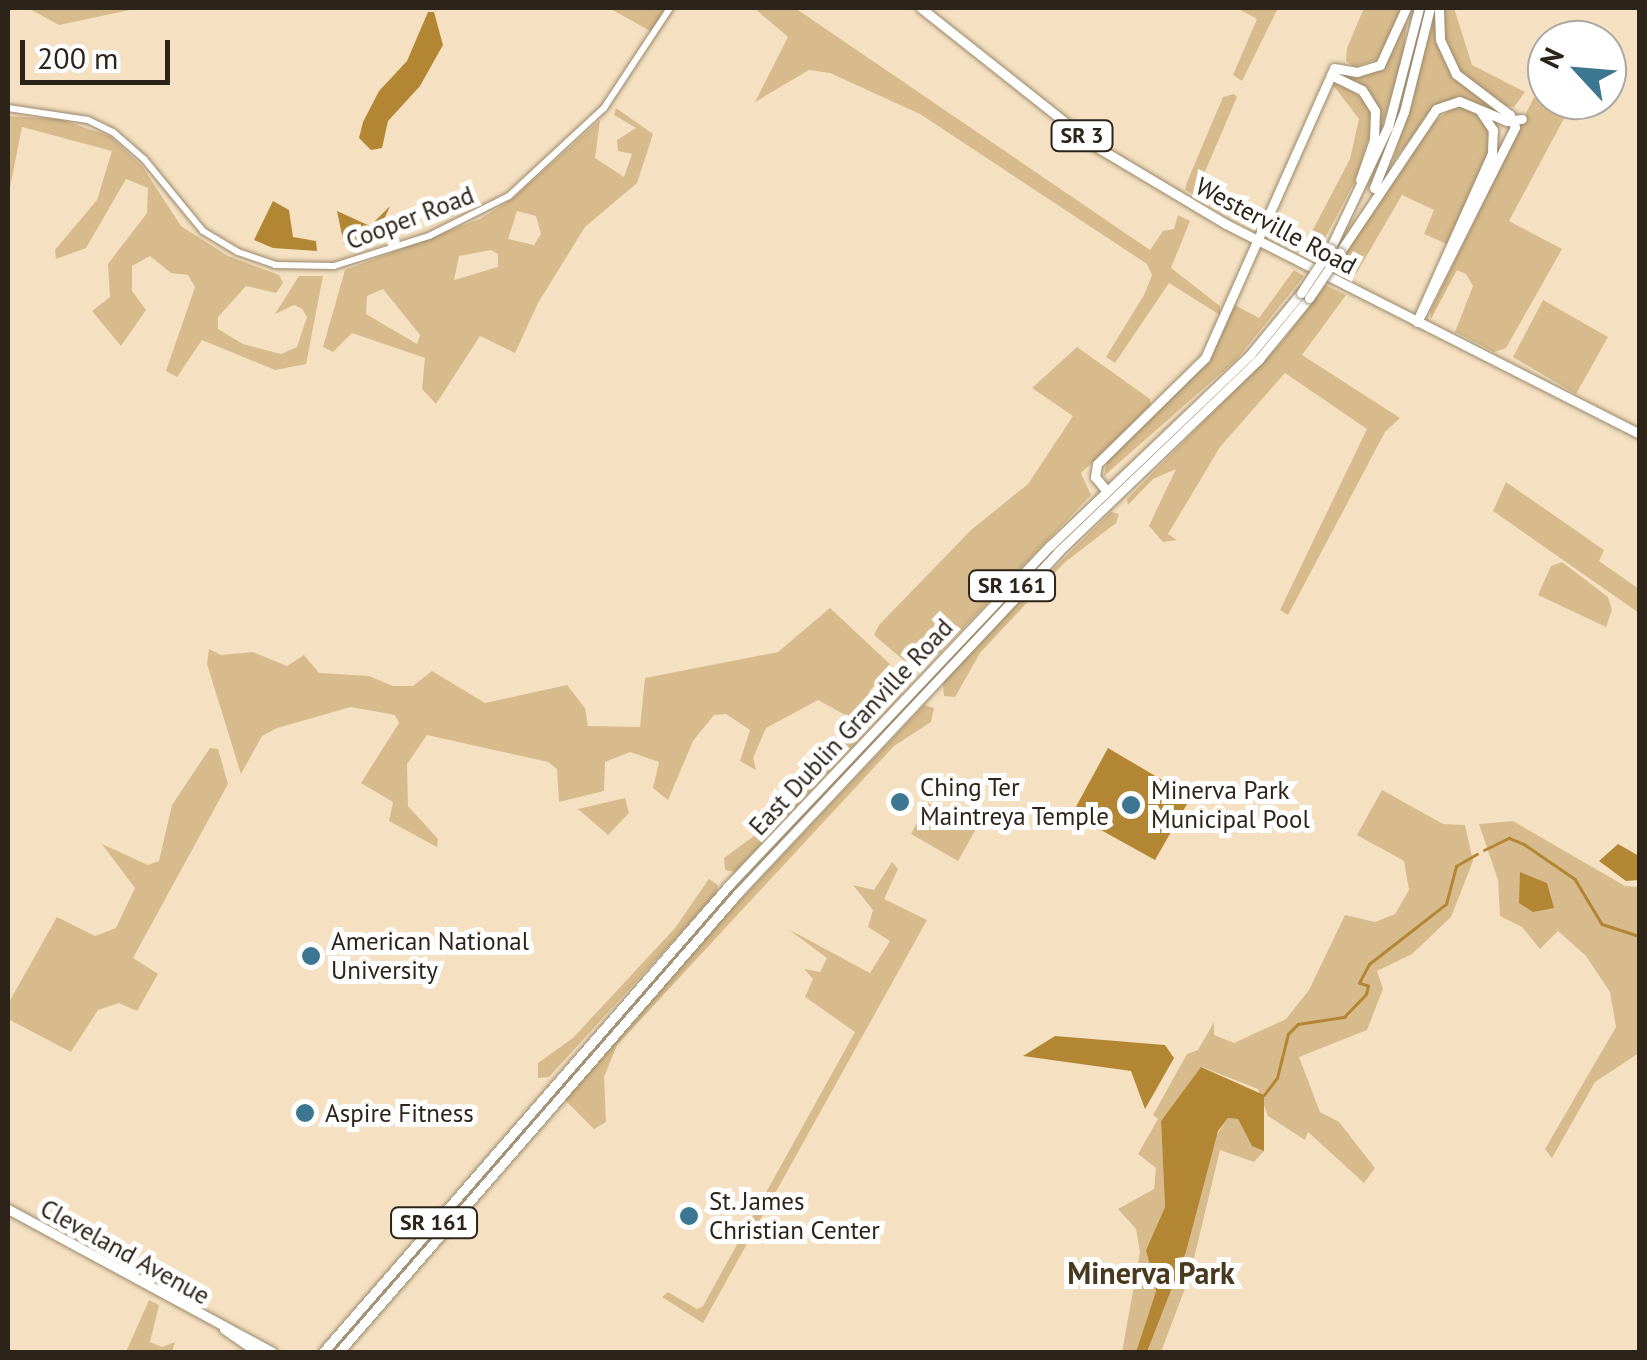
<!DOCTYPE html>
<html>
<head>
<meta charset="utf-8">
<style>
  body { margin:0 }
  #map { position:relative; width:1647px; height:1360px; overflow:hidden; background:#f5e1c2; font-family:"PT Sans",sans-serif }
  div>[style] { position:absolute }
  [style*='--x'] { left:calc(var(--x)*1px); top:calc(var(--y)*1px); width:calc(var(--w)*1px); rotate:calc(var(--a)*1deg) }
  .green>* { inset:0; background:#d8bb8c }
  .water>* { inset:0; background:#b38634 }
  .stream>* { height:2.5px; margin:-1.25px; padding:0 1.25px; transform-origin:1.25px; border-radius:1.25px; background:#b38634 }
  .roads { filter:drop-shadow(0 0 2px #9a886b) drop-shadow(0 0 2px #9a886b) }
  .tertiary>* { height:6px; margin:-3px; padding:0 3px; transform-origin:3px; border-radius:3px; background:#fff }
  .primary>* { height:9px; margin:-4.5px; padding:0 4.5px; transform-origin:4.5px; border-radius:4.5px; background:#fff }
  .bridges { filter:drop-shadow(0 0 2px #9a886b) drop-shadow(0 0 2px #9a886b) }
  .primary-bridge>* { height:9px; margin:-4.5px; padding:0 4.5px; transform-origin:4.5px; border-radius:4.5px; background:#fff }
  .dots>* { width:28px; height:28px; translate:-50% -50%; box-sizing:border-box; border:5px solid #fff; border-radius:50% }
  span { translate:-50% -50%; white-space:nowrap; text-align:center; line-height:1.15; -webkit-text-stroke:10px #fff; paint-order:stroke }
  .shield-label span { padding:2px 8px; background:#fff; border:2px solid; border-radius:8px; -webkit-text-stroke-width:0 }
  .shield-label { font-size:22px; color:#2c2419; font-weight:700 }
  .street-label { font-size:25px; color:#2c2419 }
  .poi-label { font-size:25px; color:#2c2419 }
  .left { translate:0 -50%; text-align:left }
  .quarter-label { font-size:30px; color:#49391f; font-weight:700 }
  .frame { position:absolute; inset:0; border:10px solid #2c2419; pointer-events:none }
  .north { position:absolute; left:1527px; top:20px; width:100px; height:100px; box-sizing:border-box; background:#fff; border:2px solid #aba7a3; border-radius:50%; rotate:296deg; font-size:28px; font-weight:700; line-height:40px; text-align:center; color:#2c2419 }
  .north::after { content:''; display:block; margin:auto; width:35px; height:45px; background:#3d7690; clip-path:polygon(50% 0,100% 100%,50% 72%,0 100%) }
  .scale { position:absolute; left:20px; top:40px; width:150px; height:45px; box-sizing:border-box; border:5px solid #2c2419; border-top:0; padding-left:12px; font-size:30px; line-height:35px; white-space:nowrap; color:#2c2419; -webkit-text-stroke:8px #fff; paint-order:stroke }
</style>
</head>
<body>
<div id="map">
  <div class="green">
    <div style="clip-path:polygon(28px 8px,139px 8px,59px 25px)"></div>
    <div style="clip-path:polygon(609px 8px,666px 8px,652px 32px)"></div>
    <div style="clip-path:polygon(754px 8px,795px 8px,1150px 250px,1163px 231px,1174px 229px,1178px 215px,1190px 221px,1171px 268px,1220px 306px,1220px 315px,1169px 283px,1115px 363px,1106px 357px,1144px 295px,1152px 275px,1147px 264px,920px 114px,830px 73px,809px 70px,755px 102px,788px 37px)"></div>
    <div style="clip-path:polygon(1237px 8px,1278px 8px,1242px 81px,1233px 75px,1257px 19px)"></div>
    <div style="clip-path:polygon(1364px 8px,1402px 8px,1379px 59px,1355px 67px,1346px 61px,1347px 48px)"></div>
    <div style="clip-path:polygon(1408px 8px,1403px 59px,1379px 136px,1372px 96px,1340px 75px,1388px 60px)"></div>
    <div style="clip-path:polygon(1440px 8px,1454px 8px,1472px 65px,1525px 92px,1514px 107px,1500px 105px,1458px 70px,1443px 38px)"></div>
    <div style="clip-path:polygon(1434px 18px,1453px 74px,1505px 118px,1468px 100px,1440px 103px,1393px 161px)"></div>
    <div style="clip-path:polygon(1341px 83px,1370px 104px,1373px 125px,1355px 181px,1314px 259px,1307px 241px,1350px 159px,1359px 119px,1333px 85px)"></div>
    <div style="clip-path:polygon(1234px 94px,1237px 97px,1195px 195px,1185px 190px,1187px 182px,1223px 97px)"></div>
    <div style="clip-path:polygon(1534px 97px,1574px 100px,1509px 221px,1562px 249px,1506px 348px,1494px 352px,1455px 332px,1473px 286px,1466px 274px,1457px 270px,1431px 319px,1430px 312px)"></div>
    <div style="clip-path:polygon(1456px 106px,1477px 112px,1490px 132px,1490px 148px,1447px 244px,1424px 234px,1434px 210px,1402px 195px,1356px 274px,1336px 269px,1421px 130px)"></div>
    <div style="clip-path:polygon(evenodd,616px 108px,653px 134px,637px 183px,585px 227px,538px 303px,515px 353px,480px 336px,436px 404px,422px 389px,425px 358px,352px 333px,333px 352px,323px 347px,345px 270px,480px 219px,512px 199px,600px 120px,595px 158px,624px 177px,632px 154px,618px 151px,617px 140px,636px 128px,614px 115px,616px 108px,517px 211px,536px 216px,541px 234px,534px 245px,508px 239px,517px 211px,616px 108px,491px 250px,498px 254px,498px 267px,454px 280px,459px 256px,491px 250px,616px 108px,383px 289px,420px 335px,417px 344px,366px 314px,367px 296px,383px 289px)"></div>
    <div style="clip-path:polygon(8px 116px,59px 119px,110px 136px,142px 166px,181px 226px,228px 256px,279px 275px,283px 283px,276px 293px,246px 286px,218px 317px,218px 329px,243px 344px,281px 354px,297px 347px,307px 317px,302px 309px,294px 305px,275px 314px,299px 276px,323px 276px,306px 364px,275px 370px,202px 340px,177px 377px,166px 371px,195px 287px,188px 275px,171px 273px,150px 256px,132px 266px,132px 291px,146px 310px,121px 346px,92px 311px,110px 297px,108px 264px,147px 213px,148px 188px,126px 179px,86px 248px,56px 259px,55px 250px,97px 200px,112px 151px,22px 127px,8px 198px)"></div>
    <div style="clip-path:polygon(1294px 270px,1304px 276px,1237px 359px,1104px 476px,1107px 461px,1202px 366px,1233px 304px,1259px 318px)"></div>
    <div style="clip-path:polygon(1325px 285px,1346px 295px,1302px 355px,1400px 418px,1385px 432px,1288px 615px,1280px 610px,1367px 429px,1285px 373px,1220px 447px,1168px 534px,1177px 540px,1163px 542px,1149px 526px,1176px 469px,1153px 479px,1128px 505px,1127px 499px,1282px 342px)"></div>
    <div style="clip-path:polygon(1543px 300px,1608px 337px,1576px 394px,1513px 357px)"></div>
    <div style="clip-path:polygon(1077px 347px,1150px 399px,1151px 407px,1081px 473px,1091px 495px,926px 667px,915px 670px,874px 635px,879px 625px,971px 530px,1028px 484px,1073px 416px,1032px 388px)"></div>
    <div style="clip-path:polygon(1506px 482px,1604px 550px,1599px 561px,1639px 589px,1639px 613px,1493px 511px)"></div>
    <div style="clip-path:polygon(1111px 512px,1119px 514px,1116px 523px,1064px 563px,980px 653px,955px 697px,944px 696px,943px 682px,986px 635px)"></div>
    <div style="clip-path:polygon(1562px 562px,1608px 597px,1612px 610px,1606px 627px,1538px 595px,1551px 566px)"></div>
    <div style="clip-path:polygon(830px 608px,893px 667px,870px 690px,858px 722px,818px 700px,766px 728px,753px 758px,756px 770px,740px 761px,750px 730px,726px 714px,714px 715px,693px 741px,668px 800px,653px 788px,659px 762px,630px 752px,605px 762px,604px 791px,559px 802px,557px 769px,548px 762px,427px 735px,407px 764px,408px 806px,438px 839px,437px 847px,389px 821px,393px 802px,361px 783px,399px 723px,395px 715px,351px 707px,277px 728px,262px 736px,241px 774px,207px 664px,209px 649px,221px 655px,253px 652px,287px 666px,304px 655px,319px 673px,369px 676px,393px 686px,413px 686px,432px 671px,485px 703px,567px 685px,585px 708px,588px 726px,640px 727px,645px 678px,778px 652px)"></div>
    <div style="clip-path:polygon(892px 679px,906px 682px,902px 694px,735px 872px,725px 870px,724px 858px,773px 822px,857px 732px)"></div>
    <div style="clip-path:polygon(924px 705px,934px 708px,931px 722px,894px 746px,617px 1045px,604px 1077px,606px 1122px,594px 1129px,566px 1101px,568px 1095px,678px 966px)"></div>
    <div style="clip-path:polygon(210px 748px,218px 749px,228px 784px,133px 958px,158px 974px,137px 1011px,119px 1003px,98px 1010px,71px 1052px,8px 1019px,8px 1004px,57px 917px,95px 936px,116px 928px,135px 888px,102px 844px,148px 865px,159px 861px,172px 805px)"></div>
    <div style="clip-path:polygon(1382px 790px,1443px 824px,1465px 825px,1473px 861px,1451px 917px,1412px 954px,1377px 971px,1383px 989px,1367px 1030px,1299px 1057px,1320px 1112px,1339px 1122px,1375px 1168px,1364px 1183px,1308px 1132px,1305px 1140px,1268px 1116px,1258px 1089px,1202px 1067px,1161px 1121px,1165px 1207px,1146px 1250px,1156px 1291px,1136px 1352px,1122px 1352px,1140px 1252px,1136px 1229px,1118px 1209px,1154px 1189px,1156px 1168px,1138px 1154px,1158px 1119px,1153px 1115px,1187px 1054px,1198px 1050px,1214px 1022px,1214px 1035px,1234px 1043px,1286px 1019px,1309px 990px,1345px 915px,1375px 922px,1395px 914px,1409px 890px,1404px 861px,1357px 835px)"></div>
    <div style="clip-path:polygon(625px 798px,629px 813px,608px 835px,578px 809px)"></div>
    <div style="clip-path:polygon(928px 803px,976px 829px,958px 861px,911px 834px)"></div>
    <div style="clip-path:polygon(1513px 821px,1625px 886px,1639px 887px,1639px 1053px,1595px 1082px,1552px 1158px,1545px 1149px,1616px 1027px,1610px 992px,1586px 956px,1558px 931px,1540px 949px,1522px 927px,1500px 916px,1498px 880px,1479px 824px)"></div>
    <div style="clip-path:polygon(892px 862px,898px 869px,884px 899px,927px 920px,703px 1323px,662px 1297px,668px 1292px,697px 1309px,703px 1306px,855px 1032px,805px 997px,813px 979px,804px 969px,820px 972px,827px 958px,788px 929px,870px 973px,890px 941px,868px 927px,873px 910px,853px 885px,874px 890px)"></div>
    <div style="clip-path:polygon(709px 879px,718px 885px,716px 894px,549px 1077px,538px 1078px,538px 1063px,573px 1038px,675px 928px)"></div>
    <div style="clip-path:polygon(1228px 1118px,1238px 1119px,1264px 1151px,1254px 1162px,1220px 1150px,1190px 1275px,1161px 1352px,1147px 1352px,1186px 1252px,1214px 1139px)"></div>
    <div style="clip-path:polygon(149px 1300px,159px 1305px,150px 1342px,162px 1347px,175px 1342px,172px 1352px,126px 1352px)"></div>
  </div>
  <div class="water">
    <div style="clip-path:polygon(428px 12px,434px 12px,443px 45px,420px 86px,388px 121px,382px 148px,371px 150px,359px 138px,363px 122px,379px 91px,407px 61px)"></div>
    <div style="clip-path:polygon(273px 201px,289px 210px,293px 237px,316px 241px,317px 251px,273px 248px,254px 240px)"></div>
    <div style="clip-path:polygon(390px 206px,376px 237px,344px 245px,337px 211px,370px 226px)"></div>
    <div style="clip-path:polygon(1108px 748px,1191px 797px,1155px 860px,1072px 814px)"></div>
    <div style="clip-path:polygon(1618px 844px,1639px 856px,1639px 880px,1626px 881px,1599px 861px)"></div>
    <div style="clip-path:polygon(1520px 872px,1547px 883px,1554px 908px,1533px 912px,1519px 903px)"></div>
    <div style="clip-path:polygon(1055px 1036px,1165px 1045px,1174px 1058px,1145px 1109px,1131px 1071px,1023px 1056px)"></div>
    <div style="clip-path:polygon(1201px 1067px,1264px 1095px,1264px 1151px,1252px 1146px,1238px 1119px,1228px 1118px,1218px 1131px,1186px 1252px,1147px 1352px,1136px 1352px,1156px 1291px,1146px 1250px,1165px 1207px,1161px 1121px)"></div>
  </div>
  <div class="stream">
    <div style="--x:1484;--y:850;--w:28;--a:-26"></div>
    <div style="--x:1509;--y:838;--w:16;--a:22"></div>
    <div style="--x:1524;--y:844;--w:62;--a:34.5"></div>
    <div style="--x:1575;--y:879;--w:52;--a:59"></div>
    <div style="--x:1602;--y:924;--w:40;--a:18"></div>
    <div style="--x:1264;--y:1095;--w:21;--a:-53"></div>
    <div style="--x:1277;--y:1078;--w:45;--a:-76"></div>
    <div style="--x:1288;--y:1034;--w:14;--a:-45"></div>
    <div style="--x:1298;--y:1024;--w:47;--a:-8.7"></div>
    <div style="--x:1344;--y:1017;--w:32;--a:-46"></div>
    <div style="--x:1366;--y:994;--w:8;--a:-76"></div>
    <div style="--x:1368;--y:986;--w:9;--a:-162"></div>
    <div style="--x:1359;--y:983;--w:21;--a:-62"></div>
    <div style="--x:1369;--y:964;--w:98;--a:-37.9"></div>
    <div style="--x:1446;--y:904;--w:39;--a:-75"></div>
    <div style="--x:1456;--y:866;--w:24;--a:-30"></div>
  </div>
  <div class="roads">
    <div class="tertiary">
      <div style="--x:8;--y:108;--w:81;--a:8.5"></div>
      <div style="--x:88;--y:120;--w:28;--a:26"></div>
      <div style="--x:113;--y:132;--w:41;--a:41.1"></div>
      <div style="--x:144;--y:159;--w:93;--a:50.7"></div>
      <div style="--x:203;--y:231;--w:41;--a:31"></div>
      <div style="--x:238;--y:252;--w:39;--a:19"></div>
      <div style="--x:275;--y:265;--w:59;--a:1"></div>
      <div style="--x:334;--y:266;--w:100;--a:-17.5"></div>
      <div style="--x:429;--y:236;--w:89;--a:-26.6"></div>
      <div style="--x:509;--y:196;--w:129;--a:-42.8"></div>
      <div style="--x:604;--y:108;--w:120;--a:-56.6"></div>
    </div>
    <div class="primary">
      <div style="--x:921;--y:8;--w:222;--a:38.4"></div>
      <div style="--x:1095;--y:146;--w:152;--a:30.8"></div>
      <div style="--x:1226;--y:224;--w:464;--a:26.9"></div>
      <div style="--x:1331;--y:75;--w:34;--a:26"></div>
      <div style="--x:1362;--y:90;--w:25;--a:58"></div>
      <div style="--x:1375;--y:111;--w:29;--a:92"></div>
      <div style="--x:1374;--y:140;--w:42;--a:109.3"></div>
      <div style="--x:1374;--y:188;--w:82;--a:-68.5"></div>
      <div style="--x:1404;--y:112;--w:107;--a:-76"></div>
      <div style="--x:1330;--y:249;--w:135;--a:-64.6"></div>
      <div style="--x:1388;--y:127;--w:123;--a:-75.4"></div>
      <div style="--x:1340;--y:252;--w:172;--a:-56.1"></div>
      <div style="--x:1436;--y:109;--w:24;--a:-19"></div>
      <div style="--x:1459;--y:101;--w:52;--a:22.6"></div>
      <div style="--x:1507;--y:121;--w:15;--a:-8"></div>
      <div style="--x:1417;--y:321;--w:184;--a:-65.9"></div>
      <div style="--x:1492;--y:153;--w:23;--a:-88"></div>
      <div style="--x:1493;--y:130;--w:22;--a:-124"></div>
      <div style="--x:1417;--y:322;--w:218;--a:-63.3"></div>
      <div style="--x:1515;--y:127;--w:13;--a:-113"></div>
      <div style="--x:1510;--y:115;--w:68;--a:-142.8"></div>
      <div style="--x:1456;--y:74;--w:38;--a:-115"></div>
      <div style="--x:1440;--y:39;--w:31;--a:-92"></div>
      <div style="--x:1106;--y:490;--w:17;--a:-130"></div>
      <div style="--x:1095;--y:477;--w:13;--a:-81"></div>
      <div style="--x:1097;--y:464;--w:151;--a:-44.5"></div>
      <div style="--x:1205;--y:358;--w:317;--a:-66"></div>
      <div style="--x:1334;--y:68;--w:23;--a:10"></div>
      <div style="--x:1357;--y:72;--w:24;--a:-17"></div>
      <div style="--x:1380;--y:65;--w:63;--a:-65.5"></div>
      <div style="--x:8;--y:1209;--w:300;--a:28.4"></div>
      <div style="--x:224;--y:1329;--w:40;--a:34.9"></div>
      <div style="--x:323;--y:1352;--w:619;--a:-49"></div>
      <div style="--x:729;--y:885;--w:467;--a:-46.6"></div>
      <div style="--x:1050;--y:546;--w:277;--a:-43.7"></div>
      <div style="--x:1250;--y:355;--w:80;--a:-50.6"></div>
      <div style="--x:339;--y:1352;--w:608;--a:-49"></div>
      <div style="--x:738;--y:893;--w:468;--a:-46.8"></div>
      <div style="--x:1058;--y:552;--w:279;--a:-43.8"></div>
      <div style="--x:1259;--y:359;--w:79;--a:-50.7"></div>
    </div>
  </div>
  <div class="bridges">
    <div class="primary-bridge">
      <div style="--x:1301;--y:293;--w:53;--a:-56.6"></div>
      <div style="--x:1309;--y:298;--w:55;--a:-56"></div>
    </div>
  </div>
  <div class="dots">
    <div style="left:900px;top:802px;background:#3d7690"></div>
    <div style="left:1131px;top:805px;background:#3d7690"></div>
    <div style="left:311px;top:956px;background:#3d7690"></div>
    <div style="left:305px;top:1113px;background:#3d7690"></div>
    <div style="left:689px;top:1216px;background:#3d7690"></div>
  </div>
  <div class="shield-label">
    <span style="left:1082px;top:136px">SR 3</span>
    <span style="left:1012px;top:586px">SR 161</span>
    <span style="left:434px;top:1223px">SR 161</span>
  </div>
  <div class="street-label">
    <span style="left:410px;top:218px;rotate:-21deg">Cooper Road</span>
    <span style="left:1276px;top:226px;rotate:28deg">Westerville Road</span>
    <span style="left:851px;top:727px;rotate:-47deg">East Dublin Granville Road</span>
    <span style="left:125px;top:1252px;rotate:29deg">Cleveland Avenue</span>
  </div>
  <div class="poi-label">
    <span class="left" style="left:920px;top:802px">Ching Ter<br>Maintreya Temple</span>
    <span class="left" style="left:1151px;top:805px">Minerva Park<br>Municipal Pool</span>
    <span class="left" style="left:331px;top:956px">American National<br>University</span>
    <span class="left" style="left:325px;top:1113px">Aspire Fitness</span>
    <span class="left" style="left:709px;top:1216px">St. James<br>Christian Center</span>
  </div>
  <div class="quarter-label">
    <span style="left:1151px;top:1273px">Minerva Park</span>
  </div>
  <div class="frame"></div>
  <div class="north">N</div>
  <div class="scale">200 m</div>
</div>
</body>
</html>
